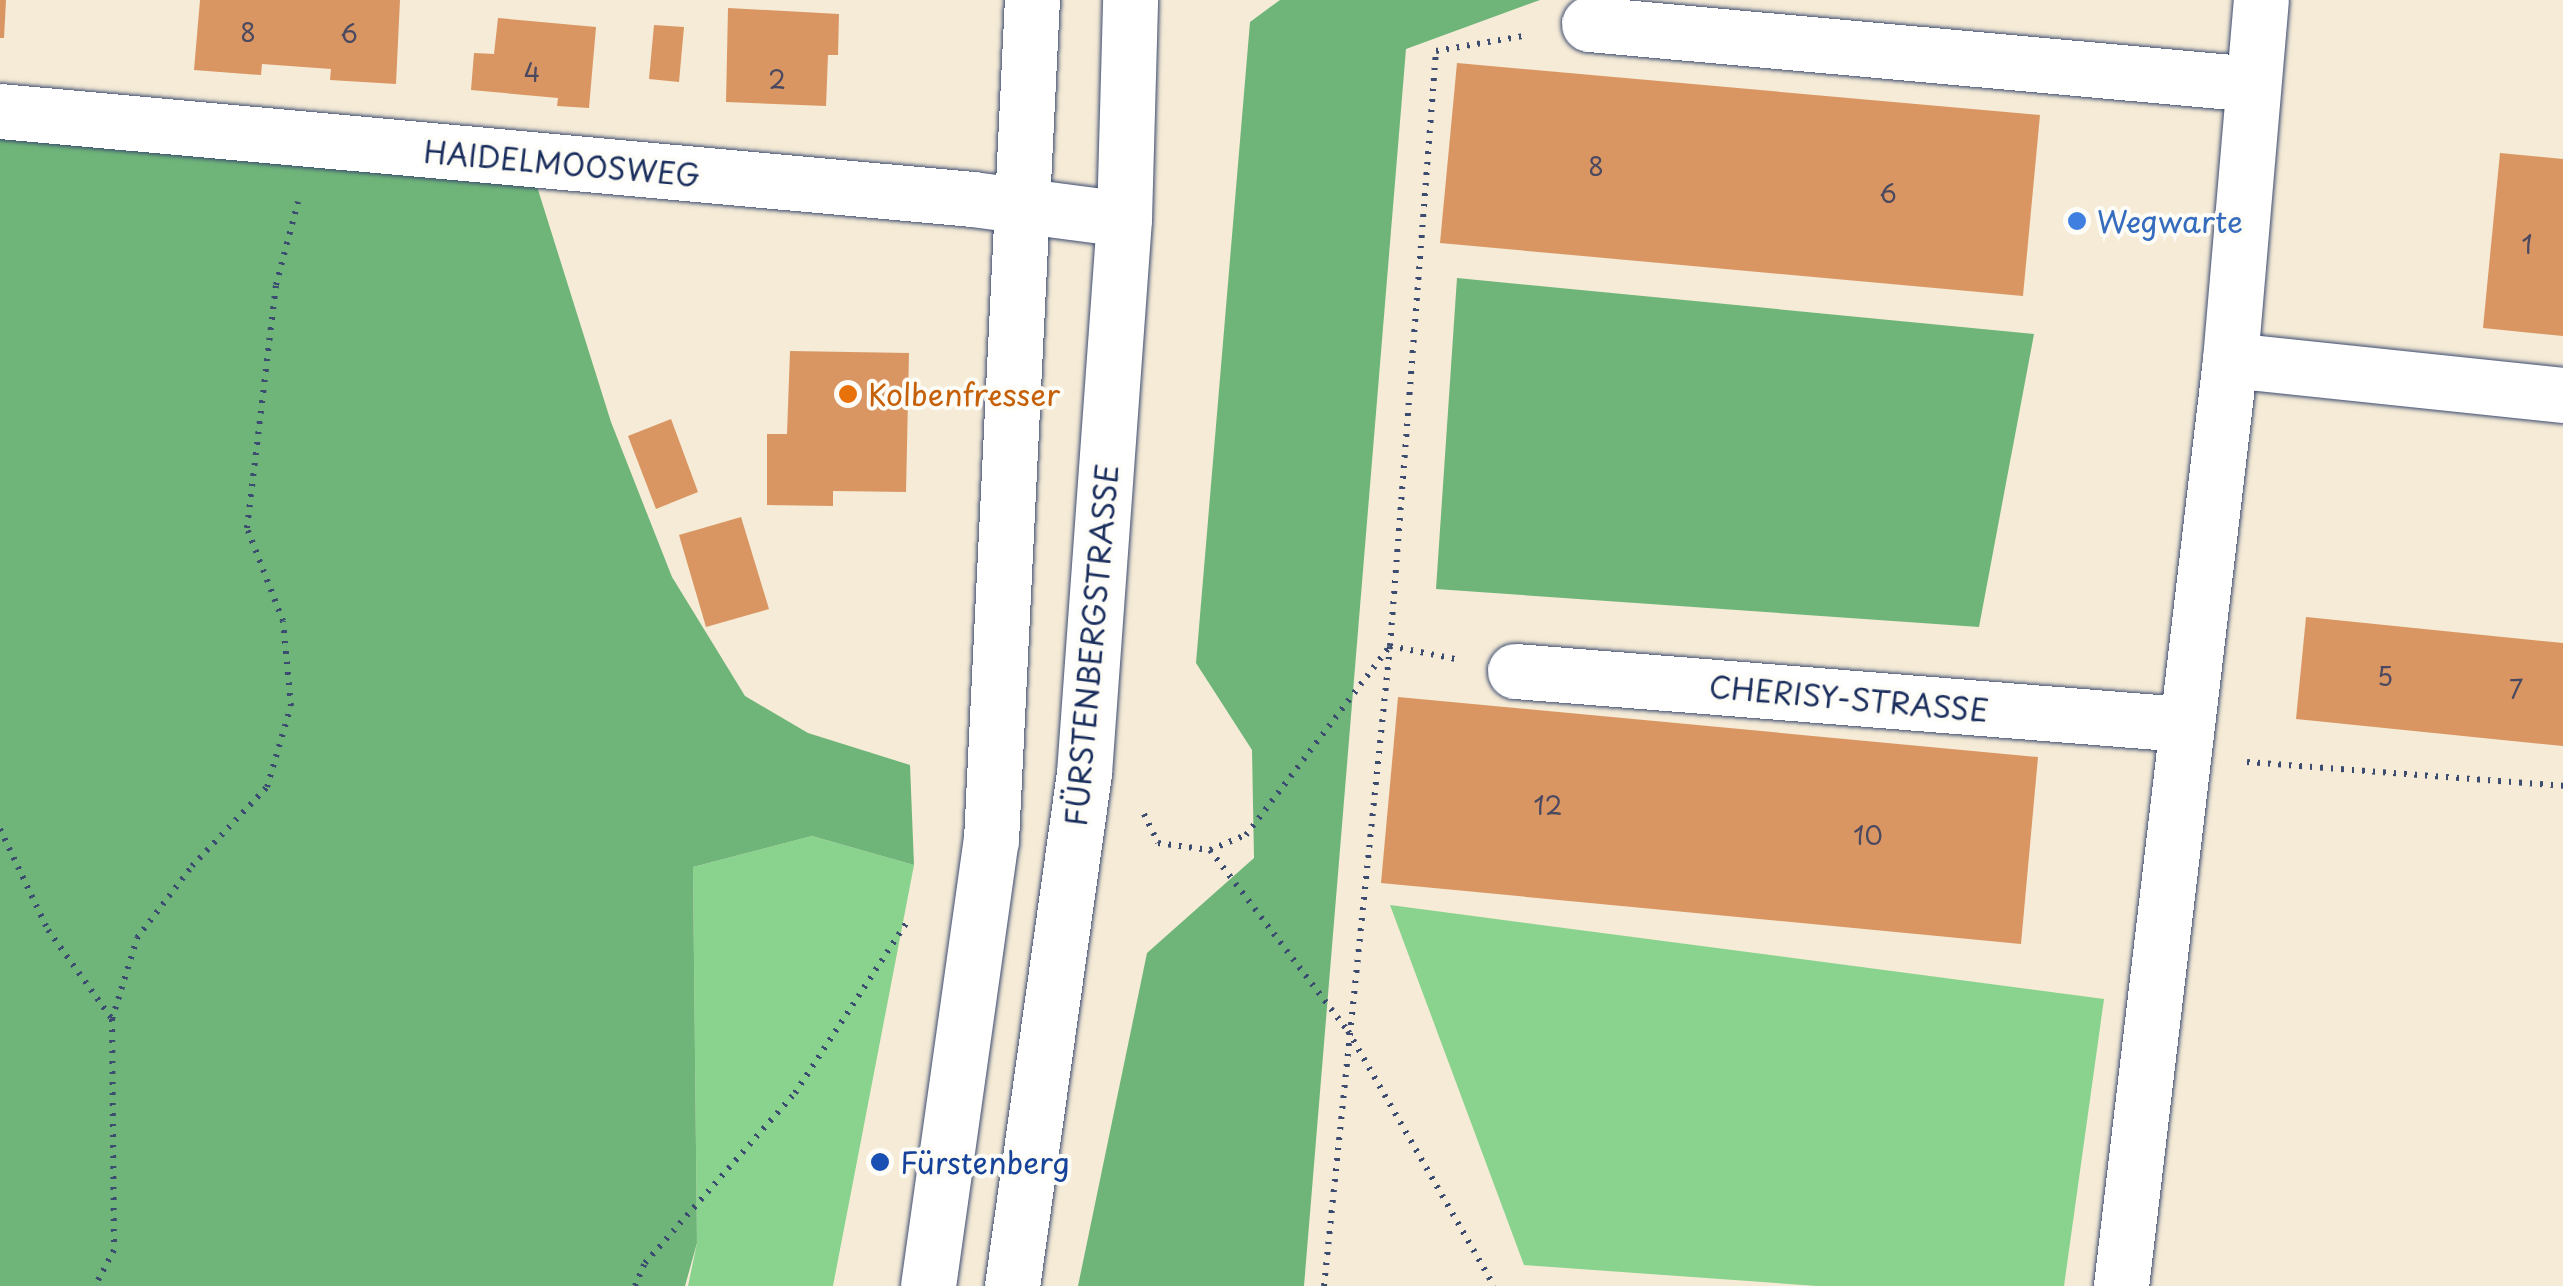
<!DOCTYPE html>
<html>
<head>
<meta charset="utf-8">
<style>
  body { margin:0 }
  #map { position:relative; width:2563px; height:1286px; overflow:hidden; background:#f5ebd6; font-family:"Playpen Sans",sans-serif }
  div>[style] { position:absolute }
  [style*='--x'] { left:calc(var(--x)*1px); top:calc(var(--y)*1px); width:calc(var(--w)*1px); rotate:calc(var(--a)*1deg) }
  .green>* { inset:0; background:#8ad38e }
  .forest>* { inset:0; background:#6fb579 }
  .building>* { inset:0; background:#d99663 }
  .path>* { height:6px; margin-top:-3px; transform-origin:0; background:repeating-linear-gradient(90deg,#3c4b70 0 2.5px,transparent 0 10.5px) }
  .roads { filter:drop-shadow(0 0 2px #3c4b70) drop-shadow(0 0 2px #3c4b70) }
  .minor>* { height:55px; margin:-27.5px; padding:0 27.5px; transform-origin:27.5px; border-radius:27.5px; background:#fff }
  .major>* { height:55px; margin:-27.5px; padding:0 27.5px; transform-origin:27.5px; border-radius:27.5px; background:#fff }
  .dots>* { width:28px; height:28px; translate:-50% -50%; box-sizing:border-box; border:5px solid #fdfcf7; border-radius:50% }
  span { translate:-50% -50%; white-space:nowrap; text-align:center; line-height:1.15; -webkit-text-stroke:8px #fdfcf7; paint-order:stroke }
  .number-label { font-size:25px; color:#4a495f }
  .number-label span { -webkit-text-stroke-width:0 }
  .street-label { font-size:30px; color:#1b2f5e }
  .shop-label { font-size:30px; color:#366cbe }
  .left { translate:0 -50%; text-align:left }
  .food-label { font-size:30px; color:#c56008 }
  .transit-label { font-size:30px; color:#164399 }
</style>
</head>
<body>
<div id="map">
  <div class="green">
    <div style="clip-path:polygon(812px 836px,914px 865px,833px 1286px,688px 1286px,697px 1243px,693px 867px)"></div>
    <div style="clip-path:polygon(1390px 905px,2104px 999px,2064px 1286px,1817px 1286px,1524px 1265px)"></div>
  </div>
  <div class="forest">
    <div style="clip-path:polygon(1280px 0,1540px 0,1406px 49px,1304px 1286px,1078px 1286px,1147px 953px,1254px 858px,1252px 750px,1196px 663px,1250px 22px)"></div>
    <div style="clip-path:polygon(0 111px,529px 161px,611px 422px,672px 577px,745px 696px,808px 733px,910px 765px,914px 865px,812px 836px,693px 867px,697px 1243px,685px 1286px,0 1286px)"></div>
    <div style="clip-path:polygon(1457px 278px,2034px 334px,1979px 627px,1436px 589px)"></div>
  </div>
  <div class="building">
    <div style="clip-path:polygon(0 0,6px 0,4px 38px,0 38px)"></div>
    <div style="clip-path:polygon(200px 0,400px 0,396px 84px,330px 80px,331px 69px,262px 64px,261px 75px,194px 70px)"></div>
    <div style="clip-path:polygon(728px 8px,839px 14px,838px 55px,828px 55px,826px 106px,726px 102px)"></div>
    <div style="clip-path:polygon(498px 18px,596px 27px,589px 108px,557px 106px,558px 98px,471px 90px,474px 53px,494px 54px)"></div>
    <div style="clip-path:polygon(654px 25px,684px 27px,679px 82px,649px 79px)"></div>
    <div style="clip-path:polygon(1457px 63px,2040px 115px,2023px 296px,1440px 243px)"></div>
    <div style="clip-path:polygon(2500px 153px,2563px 159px,2563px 336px,2483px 328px)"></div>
    <div style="clip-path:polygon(790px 351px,909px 353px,906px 492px,833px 491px,833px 506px,767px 505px,767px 434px,787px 434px)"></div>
    <div style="clip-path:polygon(671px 419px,698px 492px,656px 509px,628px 436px)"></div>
    <div style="clip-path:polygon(741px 517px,769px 609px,706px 627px,679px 535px)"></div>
    <div style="clip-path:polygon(2306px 617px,2563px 643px,2563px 746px,2296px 719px)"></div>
    <div style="clip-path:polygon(1398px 697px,2038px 757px,2021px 944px,1381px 883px)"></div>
  </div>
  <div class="path">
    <div style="--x:2247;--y:762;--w:317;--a:4.3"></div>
    <div style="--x:1144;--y:814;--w:32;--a:64"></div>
    <div style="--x:1158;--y:843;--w:52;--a:7.7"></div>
    <div style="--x:1210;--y:850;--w:39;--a:-23"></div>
    <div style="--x:1246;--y:835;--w:238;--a:-52.7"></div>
    <div style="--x:1390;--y:646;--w:66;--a:11.3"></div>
    <div style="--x:0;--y:829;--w:112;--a:64.6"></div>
    <div style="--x:48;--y:930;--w:110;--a:54.3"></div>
    <div style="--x:112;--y:1019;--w:231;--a:89.5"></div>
    <div style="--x:114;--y:1250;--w:41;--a:117.8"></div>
    <div style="--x:1210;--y:850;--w:228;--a:52.7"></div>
    <div style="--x:1348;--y:1031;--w:294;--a:60.2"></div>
    <div style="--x:112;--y:1019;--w:85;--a:-72.8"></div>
    <div style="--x:137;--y:938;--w:91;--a:-52.6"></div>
    <div style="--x:192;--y:866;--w:109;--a:-46.5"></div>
    <div style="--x:267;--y:787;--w:84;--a:-73.5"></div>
    <div style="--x:291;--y:706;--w:85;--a:-95.4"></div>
    <div style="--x:283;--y:621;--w:100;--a:-111.2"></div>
    <div style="--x:247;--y:528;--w:245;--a:-83.2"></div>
    <div style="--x:276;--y:285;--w:86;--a:-75.2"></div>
    <div style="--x:635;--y:1286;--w:25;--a:-67"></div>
    <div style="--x:645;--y:1263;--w:227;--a:-48.6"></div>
    <div style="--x:795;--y:1093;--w:204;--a:-56.8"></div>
    <div style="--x:1324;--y:1286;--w:643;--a:-84.11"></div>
    <div style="--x:1390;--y:646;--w:597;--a:-85.58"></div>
    <div style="--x:1436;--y:51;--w:94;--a:-9.8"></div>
  </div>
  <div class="roads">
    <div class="minor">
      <div style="--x:1589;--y:24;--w:667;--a:5.16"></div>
      <div style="--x:0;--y:111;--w:977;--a:5.17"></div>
      <div style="--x:973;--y:199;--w:152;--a:7.5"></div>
      <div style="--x:2230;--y:360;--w:335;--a:6"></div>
      <div style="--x:1515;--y:671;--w:670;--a:4.54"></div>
      <div style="--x:2121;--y:1286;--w:932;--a:-83.29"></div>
      <div style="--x:2230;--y:360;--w:361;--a:-85.1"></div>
    </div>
    <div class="major">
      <div style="--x:928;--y:1286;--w:450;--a:-82"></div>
      <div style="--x:991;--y:840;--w:841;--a:-87.21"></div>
      <div style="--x:1012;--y:1286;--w:518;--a:-82.01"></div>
      <div style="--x:1084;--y:773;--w:555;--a:-85.87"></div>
      <div style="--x:1124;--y:219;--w:219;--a:-88.4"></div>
    </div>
  </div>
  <div class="dots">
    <div style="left:2077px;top:221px;background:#3f7fe0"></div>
    <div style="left:848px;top:394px;background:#e8710a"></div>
    <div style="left:880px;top:1162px;background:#1a4fb4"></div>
  </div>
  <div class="number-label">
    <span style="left:248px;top:32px">8</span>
    <span style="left:349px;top:33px">6</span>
    <span style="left:532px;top:72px">4</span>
    <span style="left:777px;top:79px">2</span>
    <span style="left:1596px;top:166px">8</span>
    <span style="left:1888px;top:193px">6</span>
    <span style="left:2527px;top:244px">1</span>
    <span style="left:2385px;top:676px">5</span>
    <span style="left:2516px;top:689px">7</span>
    <span style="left:1548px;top:805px">12</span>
    <span style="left:1868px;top:835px">10</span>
  </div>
  <div class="street-label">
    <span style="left:562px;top:163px;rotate:5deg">HAIDELMOOSWEG</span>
    <span style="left:1091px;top:645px;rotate:-85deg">FÜRSTENBERGSTRASSE</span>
    <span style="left:1849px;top:698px;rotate:5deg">CHERISY-STRASSE</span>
  </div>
  <div class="shop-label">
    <span class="left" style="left:2097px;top:221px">Wegwarte</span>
  </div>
  <div class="food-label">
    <span class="left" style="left:868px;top:394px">Kolbenfresser</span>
  </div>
  <div class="transit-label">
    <span class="left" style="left:900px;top:1162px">Fürstenberg</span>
  </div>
</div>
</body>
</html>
